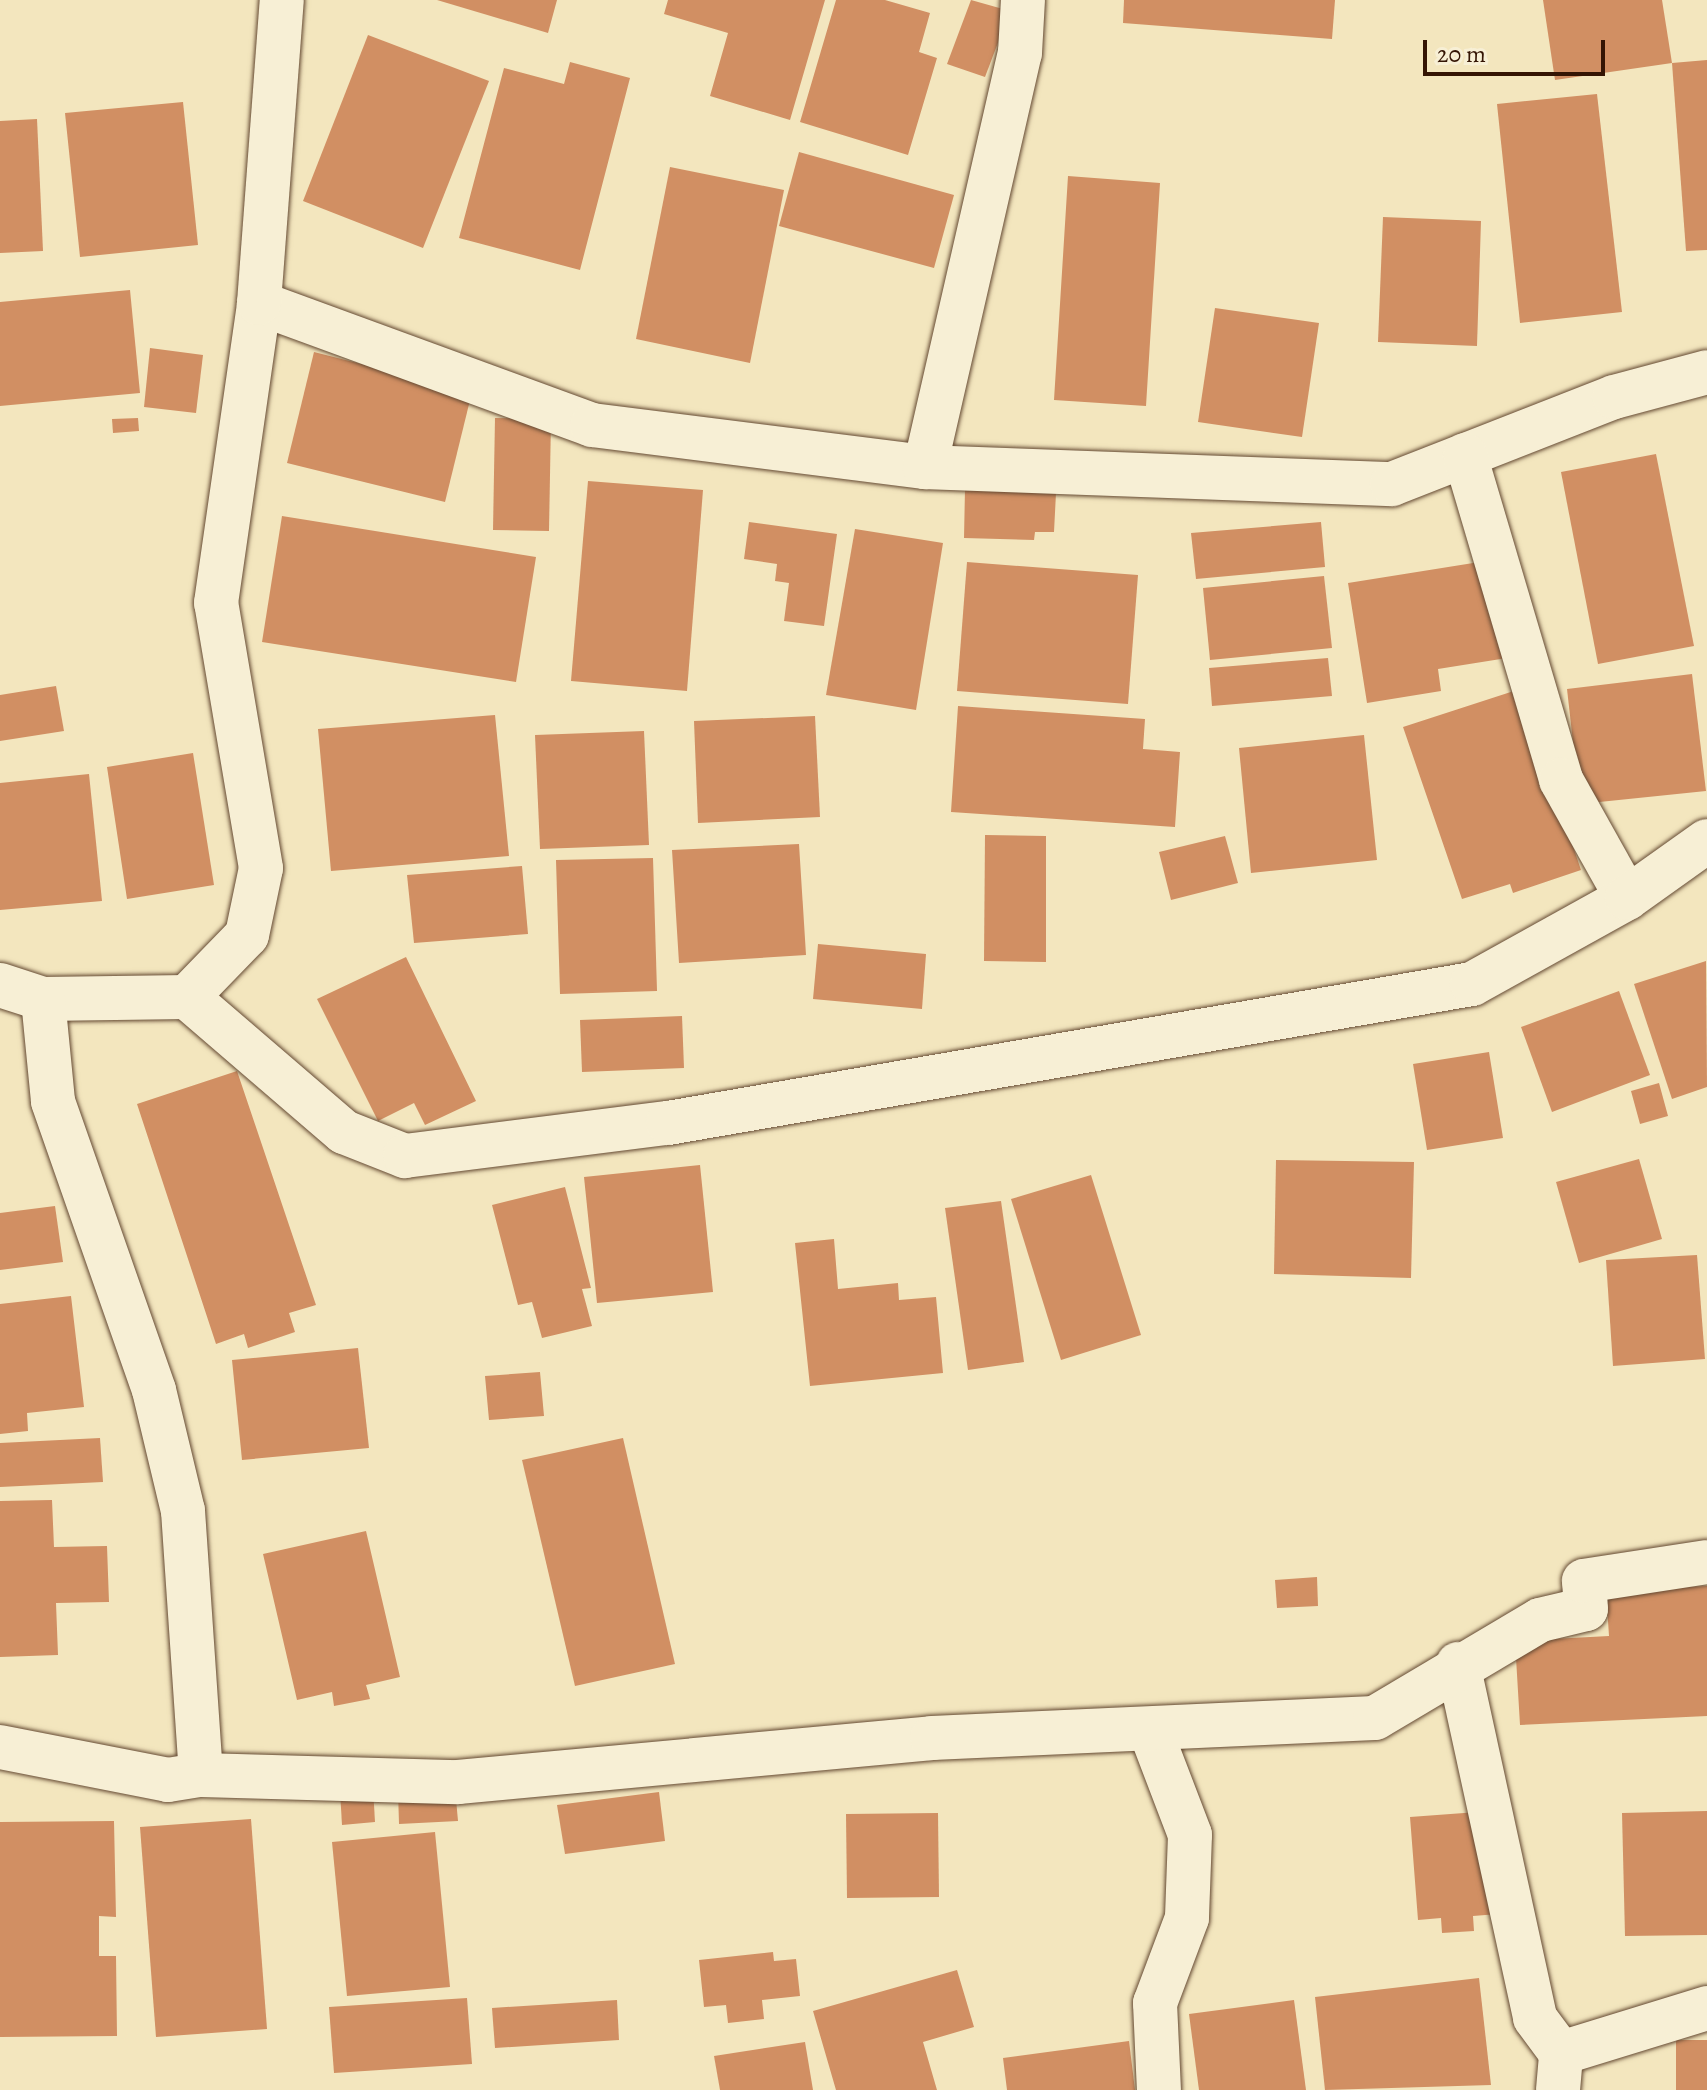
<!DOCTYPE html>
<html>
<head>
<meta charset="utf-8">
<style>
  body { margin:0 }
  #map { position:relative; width:1707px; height:2090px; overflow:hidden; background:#f3e6be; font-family:Alegreya,serif }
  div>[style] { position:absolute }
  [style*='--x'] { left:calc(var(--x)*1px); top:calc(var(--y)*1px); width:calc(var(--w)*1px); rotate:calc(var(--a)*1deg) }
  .building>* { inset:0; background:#d18f63 }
  .roads { filter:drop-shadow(0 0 2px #644932) drop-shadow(0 0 2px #644932) }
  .minor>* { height:44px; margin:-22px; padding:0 22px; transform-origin:22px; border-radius:22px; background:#f7efd5 }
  span { translate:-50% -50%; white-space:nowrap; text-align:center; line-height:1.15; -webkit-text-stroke:8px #f7efd5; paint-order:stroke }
  .scale { position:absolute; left:1423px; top:40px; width:182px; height:36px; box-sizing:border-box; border:4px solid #341504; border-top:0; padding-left:10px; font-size:24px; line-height:28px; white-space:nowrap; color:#341504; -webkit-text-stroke:6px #f7efd5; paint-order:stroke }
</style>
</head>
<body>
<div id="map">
  <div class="building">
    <div style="clip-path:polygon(437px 0,557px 0,548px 33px)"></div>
    <div style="clip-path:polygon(668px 0,825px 0,790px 120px,710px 96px,728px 33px,664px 14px)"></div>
    <div style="clip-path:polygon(836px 0,885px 0,930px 13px,919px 52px,937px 58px,908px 155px,800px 122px)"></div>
    <div style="clip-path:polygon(971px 0,1010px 11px,985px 77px,947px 64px)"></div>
    <div style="clip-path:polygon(1124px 0,1335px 0,1332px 39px,1123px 23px)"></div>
    <div style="clip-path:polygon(1543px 0,1662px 0,1672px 63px,1555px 80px)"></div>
    <div style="clip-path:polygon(368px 35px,489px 81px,423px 248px,303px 201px)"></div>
    <div style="clip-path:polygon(1707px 60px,1707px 250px,1686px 251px,1672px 63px)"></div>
    <div style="clip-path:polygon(570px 62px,630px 78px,580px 270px,459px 238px,504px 68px,564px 84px)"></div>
    <div style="clip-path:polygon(1597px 94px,1622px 312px,1520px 323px,1497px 104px)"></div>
    <div style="clip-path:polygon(183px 102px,198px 245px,80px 257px,65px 113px)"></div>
    <div style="clip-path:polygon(37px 119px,43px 251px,0 253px,0 121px)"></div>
    <div style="clip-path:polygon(799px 152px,954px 195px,934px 268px,779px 226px)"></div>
    <div style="clip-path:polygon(670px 167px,784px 190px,750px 363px,636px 339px)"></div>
    <div style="clip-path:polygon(1068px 176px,1160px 183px,1146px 406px,1054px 400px)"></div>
    <div style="clip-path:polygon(1383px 217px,1481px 221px,1477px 346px,1378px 342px)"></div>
    <div style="clip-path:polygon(130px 290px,140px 393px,0 406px,0 302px)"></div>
    <div style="clip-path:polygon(1215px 308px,1319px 323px,1302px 437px,1198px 422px)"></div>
    <div style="clip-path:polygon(150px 348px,203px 355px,196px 413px,144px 407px)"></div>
    <div style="clip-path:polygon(314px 352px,472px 392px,445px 502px,287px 463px)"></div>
    <div style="clip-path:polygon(138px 418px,139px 431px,113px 433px,112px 419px)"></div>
    <div style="clip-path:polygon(495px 418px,551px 419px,549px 531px,493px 530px)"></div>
    <div style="clip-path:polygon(1656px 454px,1694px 646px,1598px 664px,1561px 472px)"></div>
    <div style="clip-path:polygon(588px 481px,703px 490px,687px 691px,571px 681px)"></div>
    <div style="clip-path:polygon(965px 489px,1056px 493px,1054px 532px,1035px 532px,1034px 540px,964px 538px)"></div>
    <div style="clip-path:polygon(282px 516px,536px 557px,516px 682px,262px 642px)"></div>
    <div style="clip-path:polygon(749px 522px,837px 534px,824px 626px,784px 621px,789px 583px,775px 581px,777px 564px,744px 559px)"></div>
    <div style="clip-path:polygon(1321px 522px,1325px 567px,1196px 579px,1191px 533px)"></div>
    <div style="clip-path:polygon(855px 529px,943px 543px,916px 710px,826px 695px)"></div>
    <div style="clip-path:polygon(1492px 560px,1507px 658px,1438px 669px,1441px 691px,1367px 703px,1348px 583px)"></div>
    <div style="clip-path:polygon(967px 562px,1138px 575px,1128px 704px,957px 691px)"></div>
    <div style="clip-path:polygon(1324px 576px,1332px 648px,1210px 660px,1203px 588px)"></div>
    <div style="clip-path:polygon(1328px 658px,1332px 696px,1212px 706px,1209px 668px)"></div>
    <div style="clip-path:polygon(1692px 674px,1706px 791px,1580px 804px,1567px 689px)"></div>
    <div style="clip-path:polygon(56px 686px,64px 731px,0 741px,0 695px)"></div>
    <div style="clip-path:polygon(1520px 689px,1581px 870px,1513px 893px,1510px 884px,1462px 899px,1403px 727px)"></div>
    <div style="clip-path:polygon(958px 706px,1145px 719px,1143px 749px,1180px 752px,1175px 827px,951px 812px)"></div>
    <div style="clip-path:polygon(495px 715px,509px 856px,331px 871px,318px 729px)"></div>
    <div style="clip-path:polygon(815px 716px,820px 817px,698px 823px,694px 721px)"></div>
    <div style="clip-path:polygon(644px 731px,649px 845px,540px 849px,535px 735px)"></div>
    <div style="clip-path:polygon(1364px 735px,1377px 860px,1251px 873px,1239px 748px)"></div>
    <div style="clip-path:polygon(193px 753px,214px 885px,127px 899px,107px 767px)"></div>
    <div style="clip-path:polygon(89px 774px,102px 901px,0 910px,0 783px)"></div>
    <div style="clip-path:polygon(985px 835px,1046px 836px,1046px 962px,984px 961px)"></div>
    <div style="clip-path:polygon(1225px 836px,1238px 883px,1171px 900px,1159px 852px)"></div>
    <div style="clip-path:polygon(799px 844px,806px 955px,679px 963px,672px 850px)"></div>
    <div style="clip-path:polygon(653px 858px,657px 991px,560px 994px,556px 860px)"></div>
    <div style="clip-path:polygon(522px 866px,528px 934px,414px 943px,407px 875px)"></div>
    <div style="clip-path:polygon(818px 944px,926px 954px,922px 1009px,813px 999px)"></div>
    <div style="clip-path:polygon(406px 957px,476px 1101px,425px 1125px,414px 1103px,378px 1121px,317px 999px)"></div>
    <div style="clip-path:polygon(1706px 961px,1707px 1087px,1672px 1099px,1634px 984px)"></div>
    <div style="clip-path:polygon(1619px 991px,1650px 1075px,1552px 1112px,1521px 1027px)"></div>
    <div style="clip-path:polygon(682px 1016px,684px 1068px,582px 1072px,580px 1020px)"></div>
    <div style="clip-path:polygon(1489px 1052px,1503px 1138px,1427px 1150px,1413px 1064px)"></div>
    <div style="clip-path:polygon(237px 1071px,316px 1305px,289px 1313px,295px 1332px,248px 1348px,244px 1334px,216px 1344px,137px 1104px)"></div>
    <div style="clip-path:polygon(1659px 1083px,1668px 1116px,1640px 1124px,1631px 1091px)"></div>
    <div style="clip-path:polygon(1639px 1159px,1662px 1239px,1579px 1263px,1556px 1182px)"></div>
    <div style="clip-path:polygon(1276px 1160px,1414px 1162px,1411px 1278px,1274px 1274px)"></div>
    <div style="clip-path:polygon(700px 1165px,713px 1292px,597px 1303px,584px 1177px)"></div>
    <div style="clip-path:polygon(1091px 1175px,1141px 1335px,1061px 1360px,1011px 1199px)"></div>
    <div style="clip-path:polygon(565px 1187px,591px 1288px,582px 1289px,592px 1326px,542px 1338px,532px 1302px,518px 1305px,492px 1205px)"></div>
    <div style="clip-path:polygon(1001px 1201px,1024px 1362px,968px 1370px,945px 1208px)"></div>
    <div style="clip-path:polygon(55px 1206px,63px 1262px,0 1270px,0 1213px)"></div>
    <div style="clip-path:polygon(834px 1239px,838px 1289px,898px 1283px,899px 1300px,936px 1297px,943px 1373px,810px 1386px,795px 1243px)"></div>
    <div style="clip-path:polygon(1697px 1255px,1705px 1359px,1613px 1366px,1606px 1260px)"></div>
    <div style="clip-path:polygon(71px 1296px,84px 1407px,27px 1413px,28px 1431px,0 1434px,0 1304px)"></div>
    <div style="clip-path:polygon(358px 1348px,369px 1448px,242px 1460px,232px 1360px)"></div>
    <div style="clip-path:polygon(540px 1372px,544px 1416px,489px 1420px,485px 1376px)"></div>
    <div style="clip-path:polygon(100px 1438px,103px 1482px,0 1487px,0 1443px)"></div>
    <div style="clip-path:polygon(623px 1438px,675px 1664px,575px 1686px,522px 1460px)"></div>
    <div style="clip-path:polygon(52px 1500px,54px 1547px,107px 1546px,109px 1602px,56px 1603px,58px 1655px,0 1657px,0 1501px)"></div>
    <div style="clip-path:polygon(366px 1531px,400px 1677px,366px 1685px,370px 1699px,334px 1706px,332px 1692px,297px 1700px,263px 1554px)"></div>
    <div style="clip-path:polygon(1317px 1577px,1318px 1606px,1277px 1608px,1275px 1580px)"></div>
    <div style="clip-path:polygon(1707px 1586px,1707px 1716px,1520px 1725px,1515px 1641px,1609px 1636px,1606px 1591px)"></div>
    <div style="clip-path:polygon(373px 1788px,375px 1822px,342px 1825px,340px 1791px)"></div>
    <div style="clip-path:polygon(455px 1788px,458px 1821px,399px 1824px,398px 1791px)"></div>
    <div style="clip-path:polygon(659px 1792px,665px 1841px,565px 1854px,557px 1805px)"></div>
    <div style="clip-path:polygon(1491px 1811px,1498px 1914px,1473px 1916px,1474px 1931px,1442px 1933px,1441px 1918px,1418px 1920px,1410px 1817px)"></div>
    <div style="clip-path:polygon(1707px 1811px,1707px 1935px,1625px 1936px,1622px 1813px)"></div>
    <div style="clip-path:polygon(938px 1813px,939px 1897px,847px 1898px,846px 1814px)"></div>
    <div style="clip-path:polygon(251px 1819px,267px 2029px,156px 2037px,140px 1827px)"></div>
    <div style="clip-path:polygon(114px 1821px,116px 1917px,99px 1916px,99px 1956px,116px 1956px,117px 2036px,0 2037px,0 1822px)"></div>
    <div style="clip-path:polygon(435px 1832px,450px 1987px,347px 1996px,332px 1842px)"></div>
    <div style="clip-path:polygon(773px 1952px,774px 1961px,796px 1959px,800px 1996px,762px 2000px,764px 2019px,728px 2023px,726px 2005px,704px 2007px,699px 1960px)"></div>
    <div style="clip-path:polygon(957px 1970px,974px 2027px,923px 2042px,937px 2090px,836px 2090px,813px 2011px)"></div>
    <div style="clip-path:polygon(1479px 1978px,1491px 2085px,1325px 2090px,1315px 1997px)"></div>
    <div style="clip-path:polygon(467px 1998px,472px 2064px,334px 2073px,329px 2007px)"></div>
    <div style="clip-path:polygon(617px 2000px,619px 2040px,495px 2048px,492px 2008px)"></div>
    <div style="clip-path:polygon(1294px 2000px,1306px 2090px,1199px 2090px,1189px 2014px)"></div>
    <div style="clip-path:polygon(1676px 2040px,1707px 2040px,1707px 2090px,1676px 2090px)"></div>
    <div style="clip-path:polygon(1129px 2041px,1135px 2090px,1007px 2090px,1003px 2058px)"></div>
    <div style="clip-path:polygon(805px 2042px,813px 2090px,720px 2090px,714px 2056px)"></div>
  </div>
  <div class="roads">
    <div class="minor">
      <div style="--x:259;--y:303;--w:355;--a:20.1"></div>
      <div style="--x:592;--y:425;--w:336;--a:7.2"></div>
      <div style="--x:925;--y:467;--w:467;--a:2.1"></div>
      <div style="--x:1392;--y:484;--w:238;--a:-21.4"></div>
      <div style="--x:1614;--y:397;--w:96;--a:-15"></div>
      <div style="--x:1465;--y:455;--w:339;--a:73.5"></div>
      <div style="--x:1561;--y:780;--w:135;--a:60.8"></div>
      <div style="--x:925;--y:467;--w:425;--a:-77.1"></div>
      <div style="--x:1020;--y:53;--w:53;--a:-86.8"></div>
      <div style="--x:0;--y:985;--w:45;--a:18"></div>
      <div style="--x:43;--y:999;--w:144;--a:-0.8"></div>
      <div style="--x:187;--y:997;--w:86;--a:-45.9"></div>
      <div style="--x:247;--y:935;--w:68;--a:-78.2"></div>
      <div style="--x:261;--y:868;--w:269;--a:-99.6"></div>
      <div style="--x:216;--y:603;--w:303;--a:-81.8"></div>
      <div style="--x:259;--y:303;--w:304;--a:-85.7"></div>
      <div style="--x:187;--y:997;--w:207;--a:40.7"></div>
      <div style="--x:344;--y:1132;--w:66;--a:21.5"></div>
      <div style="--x:405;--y:1156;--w:265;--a:-7.2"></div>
      <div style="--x:668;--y:1123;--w:816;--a:-9.81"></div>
      <div style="--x:1472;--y:984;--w:177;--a:-29"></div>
      <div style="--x:1627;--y:898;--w:98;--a:-35.5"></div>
      <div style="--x:1458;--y:1664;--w:362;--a:77.7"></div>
      <div style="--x:1535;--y:2018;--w:44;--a:53.4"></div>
      <div style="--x:1561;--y:2053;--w:153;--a:-17.1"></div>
      <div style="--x:1150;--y:1730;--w:112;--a:69.1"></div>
      <div style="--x:1190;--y:1835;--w:83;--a:92.1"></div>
      <div style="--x:1187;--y:1918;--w:91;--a:110.6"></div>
      <div style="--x:1155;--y:2003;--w:87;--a:87.4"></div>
      <div style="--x:0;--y:1747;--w:171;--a:11.1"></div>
      <div style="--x:168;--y:1780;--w:33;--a:-9"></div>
      <div style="--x:201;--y:1775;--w:265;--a:-93.9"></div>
      <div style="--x:183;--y:1511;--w:124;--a:-103.5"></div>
      <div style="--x:154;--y:1390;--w:306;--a:-109.3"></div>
      <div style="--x:53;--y:1101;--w:102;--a:-95.6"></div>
      <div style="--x:201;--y:1775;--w:257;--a:1.6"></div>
      <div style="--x:458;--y:1782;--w:476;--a:-5.3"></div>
      <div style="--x:932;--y:1738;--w:443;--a:-2.6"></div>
      <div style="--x:1375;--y:1718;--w:192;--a:-30.7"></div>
      <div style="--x:1540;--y:1620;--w:47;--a:-13.4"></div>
      <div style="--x:1586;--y:1609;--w:28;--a:-94"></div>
      <div style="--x:1584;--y:1581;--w:124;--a:-8.8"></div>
      <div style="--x:1558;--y:2090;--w:37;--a:-85"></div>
    </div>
  </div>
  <div class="scale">20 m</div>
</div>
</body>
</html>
